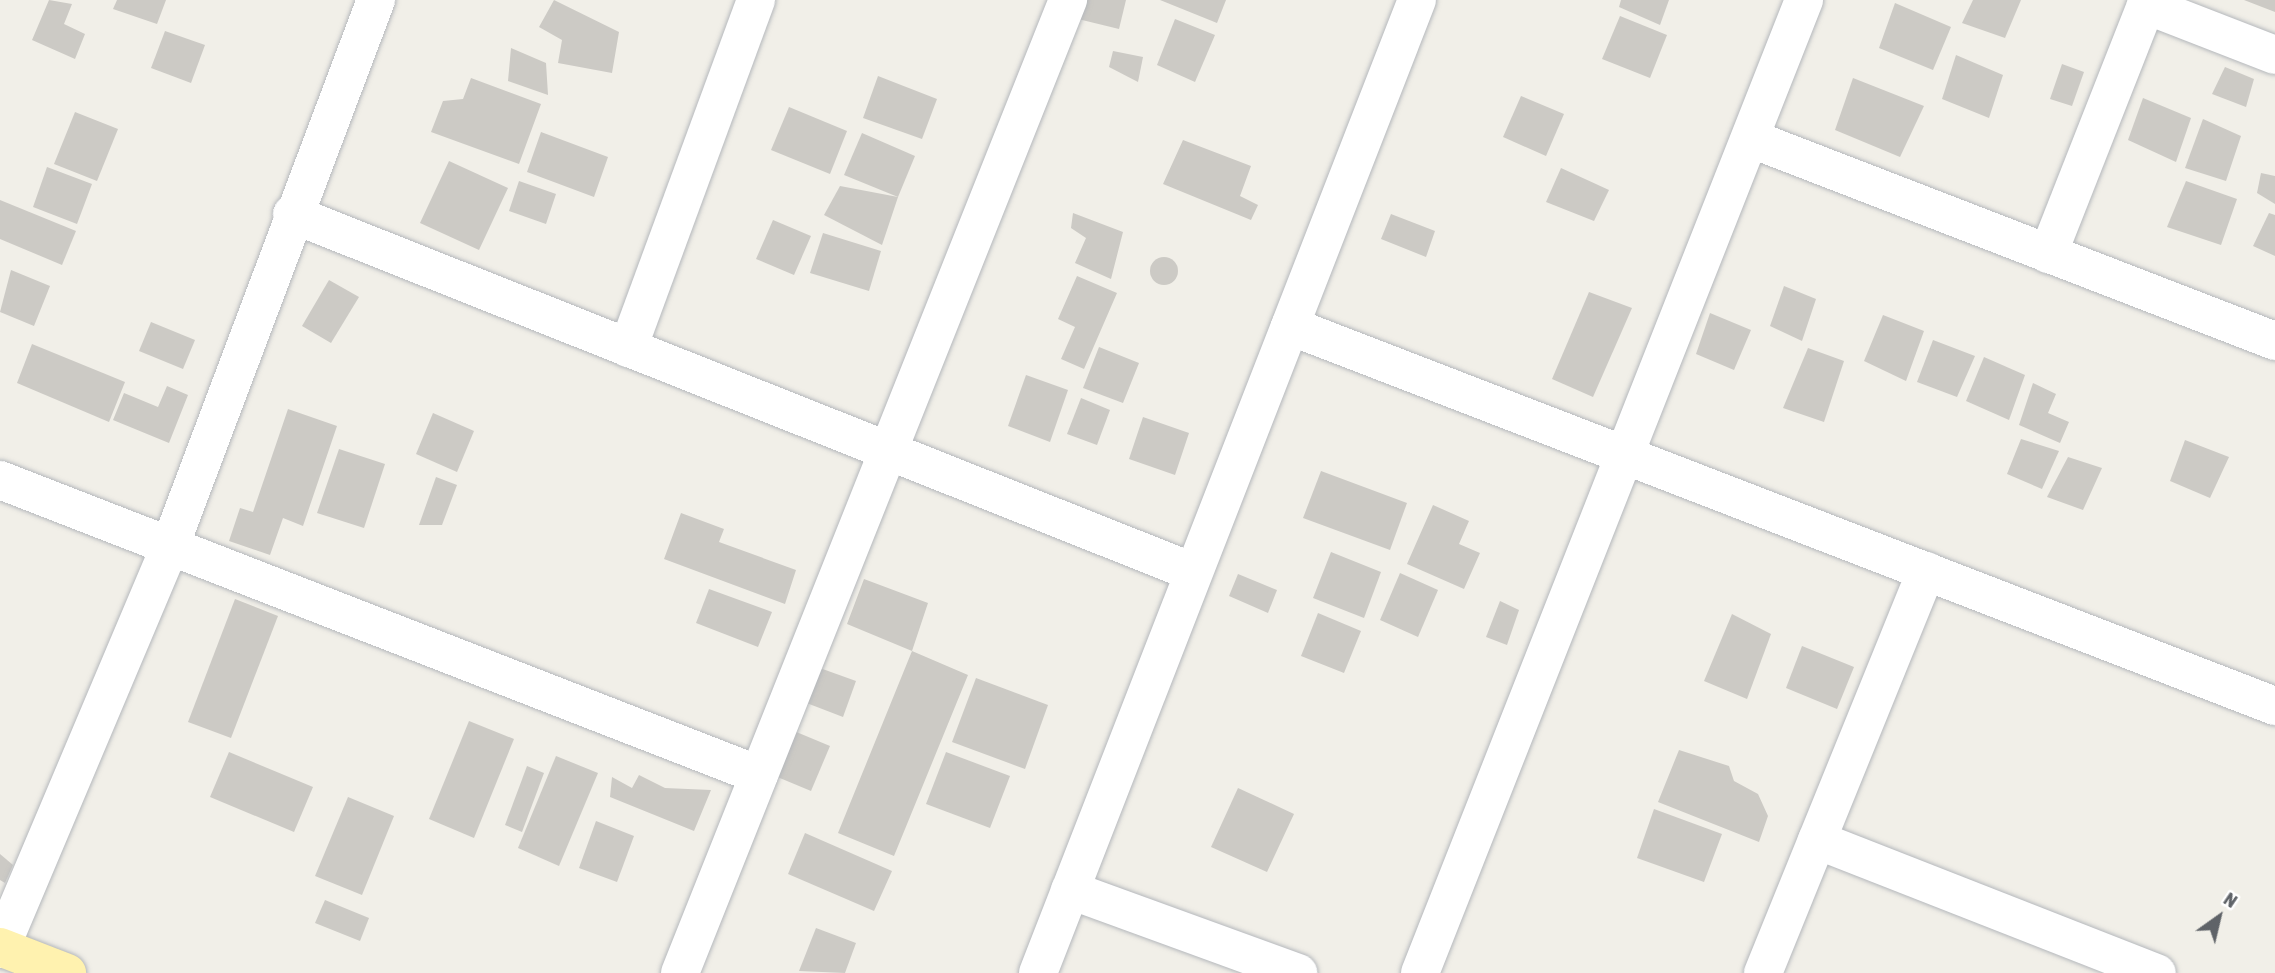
<!DOCTYPE html>
<html>
<head>
<meta charset="utf-8">
<style>
  body { margin:0 }
  #map { position:relative; width:2275px; height:973px; overflow:hidden; background:#f1efe8; font-family:"Asap Condensed",sans-serif }
  div>[style] { position:absolute }
  [style*='--x'] { left:calc(var(--x)*1px); top:calc(var(--y)*1px); width:calc(var(--w)*1px); rotate:calc(var(--a)*1deg) }
  .building>* { inset:0; background:#cccac5 }
  .round { border-radius:50% }
  .roads { filter:drop-shadow(0 0 2px #b5b8bc) drop-shadow(0 0 2px #b5b8bc) }
  .minor>* { height:38px; margin:-19px; padding:0 19px; transform-origin:19px; border-radius:19px; background:#fff }
  .primary>* { height:38px; margin:-19px; padding:0 19px; transform-origin:19px; border-radius:19px; background:#fff2af }
  span { translate:-50% -50%; white-space:nowrap; text-align:center; line-height:1.15; -webkit-text-stroke:6px #fff; paint-order:stroke }
  .north { position:absolute; left:2184px; top:882px; width:70px; height:70px; -webkit-text-stroke:5px #fff; paint-order:stroke; rotate:34deg; font-size:19px; font-weight:700; line-height:28px; text-align:center; color:#5f6368 }
  .north::after { content:''; display:block; margin:auto; width:24px; height:32px; background:#5f6368; clip-path:polygon(50% 0,100% 100%,50% 72%,0 100%) }
</style>
</head>
<body>
<div id="map">
  <div class="building">
    <div style="clip-path:polygon(49px 0,72px 4px,64px 24px,85px 34px,75px 59px,32px 40px)"></div>
    <div style="clip-path:polygon(117px 0,166px 0,157px 24px,113px 9px)"></div>
    <div style="clip-path:polygon(554px 0,619px 32px,612px 73px,558px 63px,562px 40px,539px 27px)"></div>
    <div style="clip-path:polygon(1083px 0,1126px 0,1119px 29px,1078px 19px)"></div>
    <div style="clip-path:polygon(1160px 0,1226px 0,1217px 23px)"></div>
    <div style="clip-path:polygon(1621px 0,1669px 0,1660px 25px,1619px 7px)"></div>
    <div style="clip-path:polygon(1973px 0,2021px 0,2005px 38px,1962px 23px)"></div>
    <div style="clip-path:polygon(2244px 0,2275px 0,2275px 12px)"></div>
    <div style="clip-path:polygon(1895px 3px,1951px 27px,1933px 70px,1879px 48px)"></div>
    <div style="clip-path:polygon(1620px 16px,1667px 35px,1650px 78px,1602px 59px)"></div>
    <div style="clip-path:polygon(1175px 19px,1215px 35px,1195px 82px,1157px 65px)"></div>
    <div style="clip-path:polygon(165px 31px,205px 45px,191px 83px,151px 68px)"></div>
    <div style="clip-path:polygon(511px 48px,546px 63px,548px 95px,508px 81px)"></div>
    <div style="clip-path:polygon(1113px 51px,1143px 57px,1138px 82px,1109px 67px)"></div>
    <div style="clip-path:polygon(1956px 55px,2003px 75px,1989px 118px,1942px 99px)"></div>
    <div style="clip-path:polygon(2062px 64px,2084px 72px,2072px 106px,2050px 99px)"></div>
    <div style="clip-path:polygon(2225px 67px,2254px 79px,2246px 107px,2212px 94px)"></div>
    <div style="clip-path:polygon(878px 76px,937px 99px,922px 139px,863px 118px)"></div>
    <div style="clip-path:polygon(471px 78px,541px 104px,519px 164px,431px 132px,443px 101px,463px 99px)"></div>
    <div style="clip-path:polygon(1853px 78px,1924px 106px,1900px 157px,1835px 130px)"></div>
    <div style="clip-path:polygon(1521px 96px,1564px 114px,1546px 156px,1503px 137px)"></div>
    <div style="clip-path:polygon(2143px 98px,2191px 118px,2176px 162px,2128px 140px)"></div>
    <div style="clip-path:polygon(789px 107px,847px 131px,830px 174px,771px 150px)"></div>
    <div style="clip-path:polygon(75px 112px,118px 129px,97px 181px,54px 164px)"></div>
    <div style="clip-path:polygon(2203px 119px,2241px 136px,2226px 181px,2185px 168px)"></div>
    <div style="clip-path:polygon(541px 132px,608px 157px,594px 197px,527px 172px)"></div>
    <div style="clip-path:polygon(862px 133px,915px 156px,898px 197px,844px 175px)"></div>
    <div style="clip-path:polygon(1183px 140px,1251px 166px,1240px 196px,1258px 205px,1251px 220px,1163px 184px)"></div>
    <div style="clip-path:polygon(449px 161px,508px 188px,479px 250px,420px 223px)"></div>
    <div style="clip-path:polygon(47px 167px,92px 184px,77px 224px,33px 207px)"></div>
    <div style="clip-path:polygon(1561px 168px,1609px 190px,1594px 221px,1546px 202px)"></div>
    <div style="clip-path:polygon(2261px 173px,2275px 176px,2275px 204px,2257px 193px)"></div>
    <div style="clip-path:polygon(519px 181px,556px 194px,546px 224px,509px 211px)"></div>
    <div style="clip-path:polygon(2186px 181px,2237px 199px,2221px 245px,2167px 227px)"></div>
    <div style="clip-path:polygon(840px 186px,898px 197px,882px 245px,824px 215px)"></div>
    <div style="clip-path:polygon(0 200px,76px 231px,62px 265px,0 239px)"></div>
    <div style="clip-path:polygon(1073px 213px,1123px 232px,1111px 279px,1075px 263px,1086px 238px,1071px 228px)"></div>
    <div style="clip-path:polygon(2269px 213px,2275px 215px,2275px 256px,2253px 246px)"></div>
    <div style="clip-path:polygon(1391px 214px,1435px 231px,1426px 257px,1381px 239px)"></div>
    <div style="clip-path:polygon(773px 220px,811px 236px,794px 275px,756px 259px)"></div>
    <div style="clip-path:polygon(823px 233px,881px 251px,869px 291px,810px 273px)"></div>
    <div class="round" style="left:1150px;top:257px;width:28px;height:28px"></div>
    <div style="clip-path:polygon(11px 270px,50px 286px,34px 326px,0 312px)"></div>
    <div style="clip-path:polygon(1077px 276px,1117px 293px,1084px 369px,1061px 359px,1075px 327px,1058px 319px)"></div>
    <div style="clip-path:polygon(329px 280px,359px 297px,331px 343px,302px 326px)"></div>
    <div style="clip-path:polygon(1784px 286px,1816px 299px,1802px 341px,1770px 326px)"></div>
    <div style="clip-path:polygon(1589px 292px,1632px 308px,1593px 397px,1552px 379px)"></div>
    <div style="clip-path:polygon(1710px 313px,1751px 330px,1734px 370px,1696px 354px)"></div>
    <div style="clip-path:polygon(1883px 315px,1924px 331px,1906px 381px,1864px 361px)"></div>
    <div style="clip-path:polygon(151px 322px,195px 340px,183px 369px,139px 351px)"></div>
    <div style="clip-path:polygon(1933px 340px,1975px 356px,1957px 397px,1917px 382px)"></div>
    <div style="clip-path:polygon(32px 344px,125px 382px,109px 422px,17px 383px)"></div>
    <div style="clip-path:polygon(1099px 347px,1139px 363px,1123px 403px,1083px 388px)"></div>
    <div style="clip-path:polygon(1808px 348px,1844px 361px,1824px 422px,1783px 408px)"></div>
    <div style="clip-path:polygon(1984px 357px,2025px 375px,2009px 420px,1966px 401px)"></div>
    <div style="clip-path:polygon(1026px 375px,1068px 390px,1050px 442px,1008px 426px)"></div>
    <div style="clip-path:polygon(2033px 383px,2056px 394px,2048px 413px,2069px 422px,2060px 443px,2019px 425px)"></div>
    <div style="clip-path:polygon(167px 386px,188px 395px,169px 443px,113px 420px,124px 393px,158px 407px)"></div>
    <div style="clip-path:polygon(1081px 398px,1110px 410px,1097px 445px,1067px 434px)"></div>
    <div style="clip-path:polygon(288px 409px,337px 426px,303px 526px,283px 518px,270px 555px,229px 541px,240px 508px,253px 512px)"></div>
    <div style="clip-path:polygon(433px 413px,474px 431px,457px 472px,416px 454px)"></div>
    <div style="clip-path:polygon(1143px 417px,1189px 433px,1175px 475px,1129px 459px)"></div>
    <div style="clip-path:polygon(2021px 439px,2059px 451px,2042px 489px,2007px 474px)"></div>
    <div style="clip-path:polygon(2185px 440px,2229px 457px,2210px 498px,2170px 481px)"></div>
    <div style="clip-path:polygon(339px 449px,385px 464px,364px 528px,317px 513px)"></div>
    <div style="clip-path:polygon(2068px 457px,2102px 468px,2083px 510px,2047px 497px)"></div>
    <div style="clip-path:polygon(1321px 471px,1407px 503px,1390px 550px,1303px 518px)"></div>
    <div style="clip-path:polygon(436px 477px,457px 485px,442px 525px,419px 525px)"></div>
    <div style="clip-path:polygon(1433px 505px,1469px 521px,1459px 544px,1480px 553px,1464px 589px,1407px 564px)"></div>
    <div style="clip-path:polygon(681px 513px,724px 529px,719px 542px,796px 570px,785px 604px,664px 559px)"></div>
    <div style="clip-path:polygon(1331px 552px,1381px 572px,1364px 618px,1313px 598px)"></div>
    <div style="clip-path:polygon(1400px 573px,1438px 590px,1418px 637px,1380px 620px)"></div>
    <div style="clip-path:polygon(1238px 574px,1277px 590px,1268px 613px,1229px 596px)"></div>
    <div style="clip-path:polygon(864px 579px,928px 603px,912px 651px,968px 675px,894px 856px,838px 833px,912px 651px,847px 624px)"></div>
    <div style="clip-path:polygon(709px 589px,772px 612px,758px 647px,696px 623px)"></div>
    <div style="clip-path:polygon(235px 599px,278px 616px,231px 738px,188px 722px)"></div>
    <div style="clip-path:polygon(1500px 601px,1519px 610px,1507px 645px,1486px 637px)"></div>
    <div style="clip-path:polygon(1318px 613px,1361px 631px,1344px 673px,1301px 656px)"></div>
    <div style="clip-path:polygon(1732px 614px,1771px 634px,1747px 699px,1704px 681px)"></div>
    <div style="clip-path:polygon(1802px 646px,1854px 667px,1837px 709px,1786px 688px)"></div>
    <div style="clip-path:polygon(817px 667px,856px 681px,843px 717px,804px 702px)"></div>
    <div style="clip-path:polygon(976px 678px,1048px 705px,1025px 769px,952px 742px)"></div>
    <div style="clip-path:polygon(469px 721px,514px 739px,474px 838px,429px 819px)"></div>
    <div style="clip-path:polygon(794px 731px,830px 746px,811px 791px,775px 776px)"></div>
    <div style="clip-path:polygon(1679px 750px,1729px 766px,1734px 781px,1758px 794px,1768px 816px,1759px 842px,1658px 802px)"></div>
    <div style="clip-path:polygon(229px 752px,313px 787px,294px 832px,210px 797px)"></div>
    <div style="clip-path:polygon(946px 752px,1010px 776px,990px 828px,926px 804px)"></div>
    <div style="clip-path:polygon(556px 756px,598px 773px,559px 866px,518px 848px)"></div>
    <div style="clip-path:polygon(527px 766px,544px 773px,522px 832px,505px 825px)"></div>
    <div style="clip-path:polygon(639px 775px,665px 788px,711px 790px,694px 831px,610px 797px,612px 777px,632px 788px)"></div>
    <div style="clip-path:polygon(1238px 788px,1294px 814px,1267px 872px,1211px 847px)"></div>
    <div style="clip-path:polygon(348px 797px,394px 816px,362px 895px,315px 876px)"></div>
    <div style="clip-path:polygon(1654px 809px,1722px 834px,1704px 882px,1637px 858px)"></div>
    <div style="clip-path:polygon(596px 821px,634px 836px,617px 882px,579px 868px)"></div>
    <div style="clip-path:polygon(805px 833px,892px 871px,874px 911px,788px 874px)"></div>
    <div style="clip-path:polygon(0 854px,13px 865px,5px 883px,0 880px)"></div>
    <div style="clip-path:polygon(325px 900px,369px 918px,360px 941px,315px 923px)"></div>
    <div style="clip-path:polygon(816px 928px,856px 943px,845px 973px,799px 971px)"></div>
  </div>
  <div class="roads">
    <div class="minor">
      <div style="--x:2146;--y:5;--w:138;--a:21.2"></div>
      <div style="--x:1752;--y:139;--w:561;--a:21.12"></div>
      <div style="--x:292;--y:214;--w:970;--a:21.67"></div>
      <div style="--x:2048;--y:254;--w:273;--a:-68.5"></div>
      <div style="--x:1290;--y:326;--w:1056;--a:21.1"></div>
      <div style="--x:628;--y:348;--w:371;--a:-69.8"></div>
      <div style="--x:0;--y:480;--w:814;--a:21.24"></div>
      <div style="--x:1817;--y:840;--w:365;--a:21.4"></div>
      <div style="--x:1070;--y:890;--w:243;--a:20"></div>
      <div style="--x:0;--y:949;--w:437;--a:-67.1"></div>
      <div style="--x:170;--y:546;--w:584;--a:-69.33"></div>
      <div style="--x:680;--y:973;--w:1048;--a:-68.26"></div>
      <div style="--x:1038;--y:973;--w:1044;--a:-68.72"></div>
      <div style="--x:1420;--y:973;--w:1046;--a:-68.46"></div>
      <div style="--x:1763;--y:973;--w:434;--a:-67.9"></div>
    </div>
    <div class="primary">
      <div style="--x:0;--y:947;--w:72;--a:21.2"></div>
    </div>
  </div>
  <div class="north">N</div>
</div>
</body>
</html>
